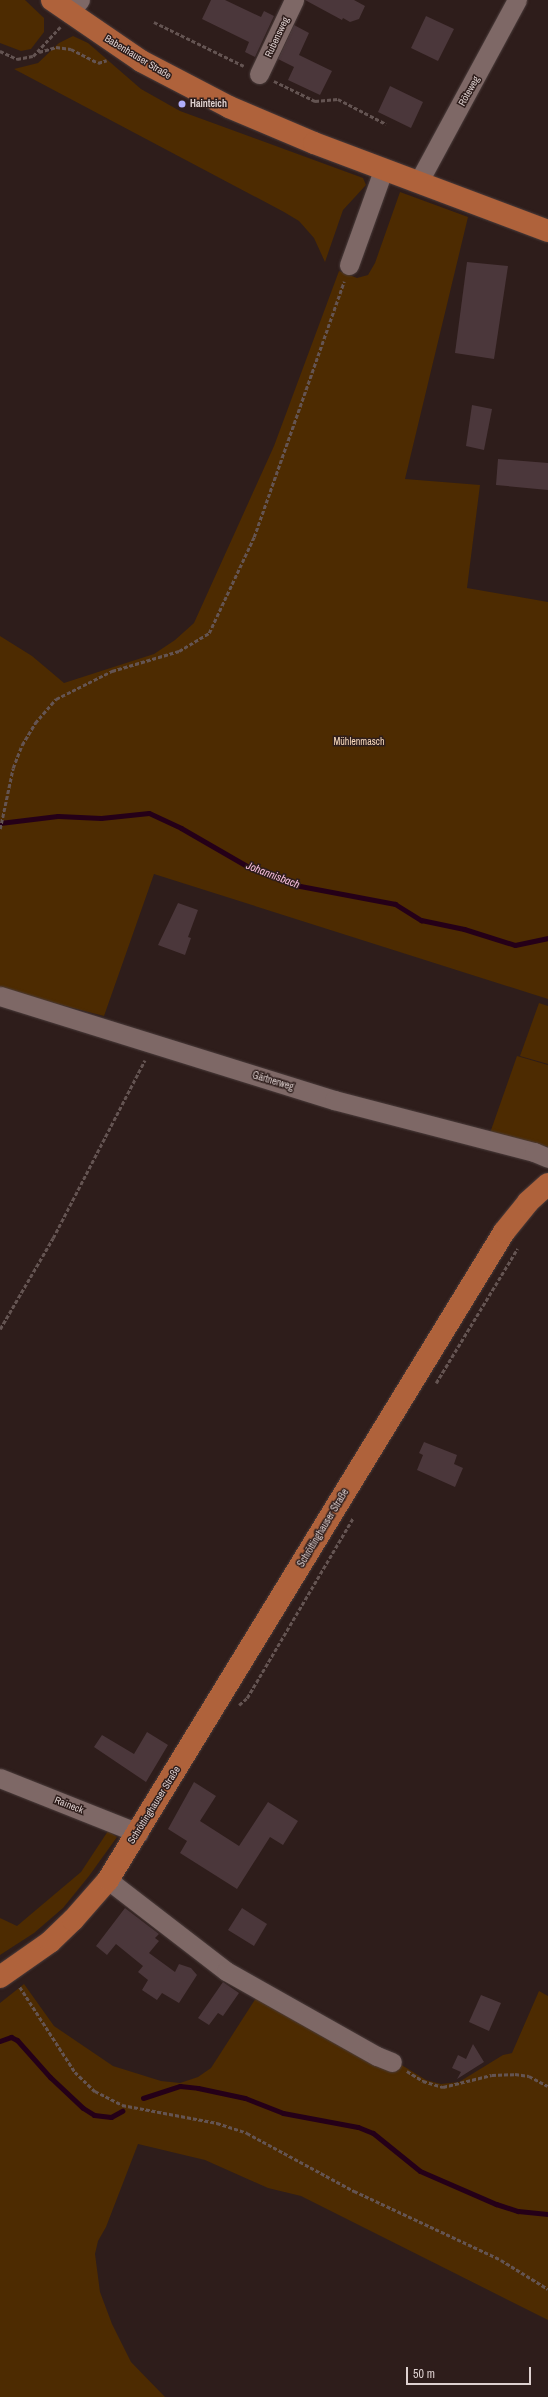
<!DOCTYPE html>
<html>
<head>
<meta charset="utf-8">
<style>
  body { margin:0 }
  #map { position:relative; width:548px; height:2397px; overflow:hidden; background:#2e1d1b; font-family:"Archivo Narrow",sans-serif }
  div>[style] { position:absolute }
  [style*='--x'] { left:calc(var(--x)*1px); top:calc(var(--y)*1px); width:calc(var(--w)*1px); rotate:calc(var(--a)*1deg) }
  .green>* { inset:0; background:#4d2b01 }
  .stream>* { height:5px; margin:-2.5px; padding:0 2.5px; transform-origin:2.5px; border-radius:2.5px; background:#250018 }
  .building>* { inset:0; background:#4b373b }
  .path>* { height:2.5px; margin-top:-1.25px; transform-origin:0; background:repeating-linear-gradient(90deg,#645452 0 4px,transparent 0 6px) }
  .roads { filter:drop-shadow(0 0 1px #4a3c3b) drop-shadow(0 0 1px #4a3c3b) }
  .minor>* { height:19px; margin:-9.5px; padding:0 9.5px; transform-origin:9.5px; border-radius:9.5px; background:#7e6866 }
  .major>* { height:22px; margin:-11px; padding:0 11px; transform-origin:11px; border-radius:11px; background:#af623b }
  .dots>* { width:11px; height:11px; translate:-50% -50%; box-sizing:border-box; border:2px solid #2e1d1b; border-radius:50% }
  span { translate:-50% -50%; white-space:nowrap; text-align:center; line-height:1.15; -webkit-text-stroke:3px #2e1d1b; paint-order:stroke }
  .street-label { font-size:10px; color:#ded1d0 }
  .poi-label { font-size:10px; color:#ded1d0; font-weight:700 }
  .left { translate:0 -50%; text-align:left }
  .park-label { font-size:10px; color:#f7d9bc }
  .water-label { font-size:11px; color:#f5bcda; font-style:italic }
  .scale { position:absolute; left:406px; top:2367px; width:125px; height:18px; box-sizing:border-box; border:2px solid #ded1d0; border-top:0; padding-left:5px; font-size:12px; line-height:14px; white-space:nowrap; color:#ded1d0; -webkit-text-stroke:3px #2e1d1b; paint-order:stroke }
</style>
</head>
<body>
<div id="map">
  <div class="green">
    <div style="clip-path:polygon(0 0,25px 0,44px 18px,44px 32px,31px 49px,21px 51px,0 43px)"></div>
    <div style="clip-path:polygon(73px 36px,88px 43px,141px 89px,180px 111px,363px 178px,366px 185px,343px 210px,325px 262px,314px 238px,299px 221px,284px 212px,14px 69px,38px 63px,59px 43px)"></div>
    <div style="clip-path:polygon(400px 192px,468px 217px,405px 479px,480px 485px,467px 588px,548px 602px,548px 999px,154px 874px,104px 1016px,0 989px,0 636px,32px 656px,64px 683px,154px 654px,175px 640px,194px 623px,274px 446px,339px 271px,357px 278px,368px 275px,375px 263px)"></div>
    <div style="clip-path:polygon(539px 1003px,548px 1006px,548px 1064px,520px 1056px)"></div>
    <div style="clip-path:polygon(517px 1056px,548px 1065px,548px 1147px,490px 1133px)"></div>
    <div style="clip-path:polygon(108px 1831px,117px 1837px,89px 1876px,63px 1908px,34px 1933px,0 1955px,0 1918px,17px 1926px,81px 1872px)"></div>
    <div style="clip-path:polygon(24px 1984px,54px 2026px,113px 2066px,161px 2081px,180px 2083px,198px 2077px,211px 2068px,258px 1995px,400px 2064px,426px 2080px,441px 2084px,459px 2082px,503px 2055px,512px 2053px,539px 1991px,548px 1996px,548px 2320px,301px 2196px,268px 2188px,205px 2160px,138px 2144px,106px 2227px,98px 2241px,95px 2254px,100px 2292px,112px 2324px,131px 2362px,165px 2397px,0 2397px,0 2003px)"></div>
  </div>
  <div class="stream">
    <div style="--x:0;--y:823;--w:58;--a:-6.9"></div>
    <div style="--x:58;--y:816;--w:43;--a:2.7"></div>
    <div style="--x:101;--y:818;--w:48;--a:-5.9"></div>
    <div style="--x:149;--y:813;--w:35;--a:25"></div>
    <div style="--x:181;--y:828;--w:82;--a:30"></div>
    <div style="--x:252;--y:869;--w:51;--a:19.5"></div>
    <div style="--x:300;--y:886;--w:97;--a:10.7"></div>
    <div style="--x:395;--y:904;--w:31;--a:32"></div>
    <div style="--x:421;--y:920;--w:44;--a:11.8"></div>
    <div style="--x:464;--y:929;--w:53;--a:17.4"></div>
    <div style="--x:515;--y:945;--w:34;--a:-12"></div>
    <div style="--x:0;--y:2041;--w:12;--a:-20"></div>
    <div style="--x:11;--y:2037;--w:7;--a:27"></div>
    <div style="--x:17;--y:2040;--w:50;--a:48.3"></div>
    <div style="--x:50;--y:2077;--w:45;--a:43.2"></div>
    <div style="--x:83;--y:2108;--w:13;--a:32"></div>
    <div style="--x:94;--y:2115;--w:17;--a:7"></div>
    <div style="--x:111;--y:2117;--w:13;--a:-29"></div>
    <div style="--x:143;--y:2098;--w:39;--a:-18"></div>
    <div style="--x:180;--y:2086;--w:18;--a:6"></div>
    <div style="--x:198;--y:2088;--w:48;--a:12"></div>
    <div style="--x:245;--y:2098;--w:41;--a:21.5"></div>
    <div style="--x:283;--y:2113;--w:76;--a:10.6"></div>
    <div style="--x:358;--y:2127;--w:16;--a:22"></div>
    <div style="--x:373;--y:2133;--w:60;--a:39"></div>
    <div style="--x:420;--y:2171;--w:83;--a:23.5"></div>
    <div style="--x:496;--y:2204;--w:23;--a:18"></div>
    <div style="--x:518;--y:2211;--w:30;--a:6"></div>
  </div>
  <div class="building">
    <div style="clip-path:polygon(211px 0,225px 0,261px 17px,264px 11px,274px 16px,255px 57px,245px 52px,249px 42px,202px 19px)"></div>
    <div style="clip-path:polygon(305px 0,354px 0,365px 6px,359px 19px,350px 22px,343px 18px,342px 20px)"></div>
    <div style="clip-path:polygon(426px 16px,454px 29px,438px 61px,411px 48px)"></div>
    <div style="clip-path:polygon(294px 25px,309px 33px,299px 55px,332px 71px,320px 95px,288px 80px,294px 67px,278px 59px)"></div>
    <div style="clip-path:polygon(390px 86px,423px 102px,411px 128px,378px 112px)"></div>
    <div style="clip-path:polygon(467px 262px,508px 266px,494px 359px,455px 353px)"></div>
    <div style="clip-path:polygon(472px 405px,492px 409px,484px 450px,466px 446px)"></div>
    <div style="clip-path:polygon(498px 459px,548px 463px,548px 490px,496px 485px)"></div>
    <div style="clip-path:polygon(178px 903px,198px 910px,188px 937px,191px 938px,185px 955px,158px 945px)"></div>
    <div style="clip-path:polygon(424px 1442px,457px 1455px,454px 1464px,463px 1468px,455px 1487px,417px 1470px,423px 1455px,419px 1453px)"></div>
    <div style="clip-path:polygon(147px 1732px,168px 1745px,146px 1782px,94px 1747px,102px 1735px,134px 1754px)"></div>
    <div style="clip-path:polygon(194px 1782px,216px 1796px,200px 1821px,239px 1846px,268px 1802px,298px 1821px,283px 1845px,270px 1837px,237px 1889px,180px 1853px,187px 1841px,168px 1829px)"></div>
    <div style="clip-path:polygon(125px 1908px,159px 1934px,155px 1938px,159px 1941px,149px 1953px,175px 1972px,179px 1964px,191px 1968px,197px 1975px,179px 2003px,162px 1993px,157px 2000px,142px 1990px,148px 1980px,138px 1972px,143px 1966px,116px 1944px,107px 1955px,96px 1946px)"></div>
    <div style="clip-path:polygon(242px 1908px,267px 1924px,254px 1946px,228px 1930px)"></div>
    <div style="clip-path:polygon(223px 1982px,239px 1993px,223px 2016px,218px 2013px,209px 2025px,198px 2018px)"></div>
    <div style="clip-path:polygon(481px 1995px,501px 2003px,489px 2031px,469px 2022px)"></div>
    <div style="clip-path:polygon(473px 2044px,484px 2062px,457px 2079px,461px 2072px,452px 2068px,458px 2055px,466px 2059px)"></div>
  </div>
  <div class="path">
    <div style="--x:154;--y:22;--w:100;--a:26.1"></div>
    <div style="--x:0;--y:51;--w:19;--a:25"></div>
    <div style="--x:17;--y:59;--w:16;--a:-11"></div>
    <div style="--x:33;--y:56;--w:40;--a:-47"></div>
    <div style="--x:39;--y:52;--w:18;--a:-16"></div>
    <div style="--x:56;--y:47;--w:15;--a:8"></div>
    <div style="--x:71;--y:49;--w:30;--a:27"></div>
    <div style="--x:98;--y:63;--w:9;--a:-18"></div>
    <div style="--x:274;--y:81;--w:46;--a:26"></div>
    <div style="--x:315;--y:101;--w:23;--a:-5"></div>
    <div style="--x:338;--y:99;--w:54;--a:27.5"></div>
    <div style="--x:0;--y:829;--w:62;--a:-78"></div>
    <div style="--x:13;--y:768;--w:25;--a:-69"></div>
    <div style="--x:22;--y:745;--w:26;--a:-59"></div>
    <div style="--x:35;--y:723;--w:32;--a:-49"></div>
    <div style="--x:56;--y:699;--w:63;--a:-26.6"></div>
    <div style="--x:112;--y:671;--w:70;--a:-16.6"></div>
    <div style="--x:179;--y:651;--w:35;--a:-31"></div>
    <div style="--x:209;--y:633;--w:106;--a:-64.9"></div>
    <div style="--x:254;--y:537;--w:271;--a:-70.6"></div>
    <div style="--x:0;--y:1329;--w:105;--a:-59.8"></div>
    <div style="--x:53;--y:1238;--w:200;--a:-62.7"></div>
    <div style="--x:436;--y:1383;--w:157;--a:-58.8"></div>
    <div style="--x:239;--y:1705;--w:11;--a:-41"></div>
    <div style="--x:247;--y:1698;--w:209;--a:-59.5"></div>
    <div style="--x:20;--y:1987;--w:101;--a:57.1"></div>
    <div style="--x:75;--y:2072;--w:28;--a:44"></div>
    <div style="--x:95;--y:2091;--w:30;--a:27"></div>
    <div style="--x:122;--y:2105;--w:97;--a:10.7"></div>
    <div style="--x:217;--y:2123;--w:32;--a:18"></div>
    <div style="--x:247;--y:2133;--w:122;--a:28.5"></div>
    <div style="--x:354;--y:2191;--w:162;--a:25.1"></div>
    <div style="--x:501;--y:2260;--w:55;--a:31.7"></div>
    <div style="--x:407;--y:2071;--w:19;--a:32"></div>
    <div style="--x:423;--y:2081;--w:21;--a:17"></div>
    <div style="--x:443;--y:2087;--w:50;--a:-13.8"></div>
    <div style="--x:492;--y:2075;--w:23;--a:-2"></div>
    <div style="--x:515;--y:2074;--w:14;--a:8"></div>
    <div style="--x:529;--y:2076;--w:21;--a:28"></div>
  </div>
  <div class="roads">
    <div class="minor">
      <div style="--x:69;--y:13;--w:17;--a:-50"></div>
      <div style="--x:259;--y:74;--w:82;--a:-64.7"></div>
      <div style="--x:419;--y:181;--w:206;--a:-61.6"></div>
      <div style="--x:349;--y:265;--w:103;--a:-70.2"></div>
      <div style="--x:0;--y:996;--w:350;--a:17.3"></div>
      <div style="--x:334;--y:1100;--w:207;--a:14.6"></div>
      <div style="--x:534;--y:1152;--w:15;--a:23"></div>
      <div style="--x:0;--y:1778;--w:149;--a:21.7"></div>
      <div style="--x:108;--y:1880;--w:149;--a:37.6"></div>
      <div style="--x:226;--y:1971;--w:173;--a:29.4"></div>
      <div style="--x:377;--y:2056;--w:16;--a:22"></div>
    </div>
    <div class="major">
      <div style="--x:52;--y:0;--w:108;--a:34.4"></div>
      <div style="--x:141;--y:61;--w:99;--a:27.6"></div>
      <div style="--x:229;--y:107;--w:92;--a:23"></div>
      <div style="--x:314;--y:143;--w:250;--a:20.6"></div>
      <div style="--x:0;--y:1977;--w:61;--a:-35"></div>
      <div style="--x:50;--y:1942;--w:32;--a:-44"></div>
      <div style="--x:73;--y:1920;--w:53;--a:-48.8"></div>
      <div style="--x:108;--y:1880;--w:759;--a:-58.57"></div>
      <div style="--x:504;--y:1232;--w:38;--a:-51"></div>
      <div style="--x:528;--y:1202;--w:27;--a:-42"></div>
    </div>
  </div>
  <div class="dots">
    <div style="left:182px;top:104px;background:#b0aefa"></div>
  </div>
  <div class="street-label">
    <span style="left:277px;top:37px;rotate:-65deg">Rubensweg</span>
    <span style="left:138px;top:57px;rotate:31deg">Babenhauser Straße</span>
    <span style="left:469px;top:91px;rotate:-61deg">Röteweg</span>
    <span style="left:273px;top:1081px;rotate:17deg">Gärtnerweg</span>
    <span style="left:323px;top:1528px;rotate:-59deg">Schröttinghauser Straße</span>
    <span style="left:69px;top:1805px;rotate:22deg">Raineck</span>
    <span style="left:154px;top:1805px;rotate:-58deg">Schröttinghauser Straße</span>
  </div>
  <div class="poi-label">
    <span class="left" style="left:190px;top:104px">Hainteich</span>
  </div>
  <div class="park-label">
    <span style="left:359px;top:742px">Mühlenmasch</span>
  </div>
  <div class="water-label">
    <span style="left:273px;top:875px;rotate:21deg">Johannisbach</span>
  </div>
  <div class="scale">50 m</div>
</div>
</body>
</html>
